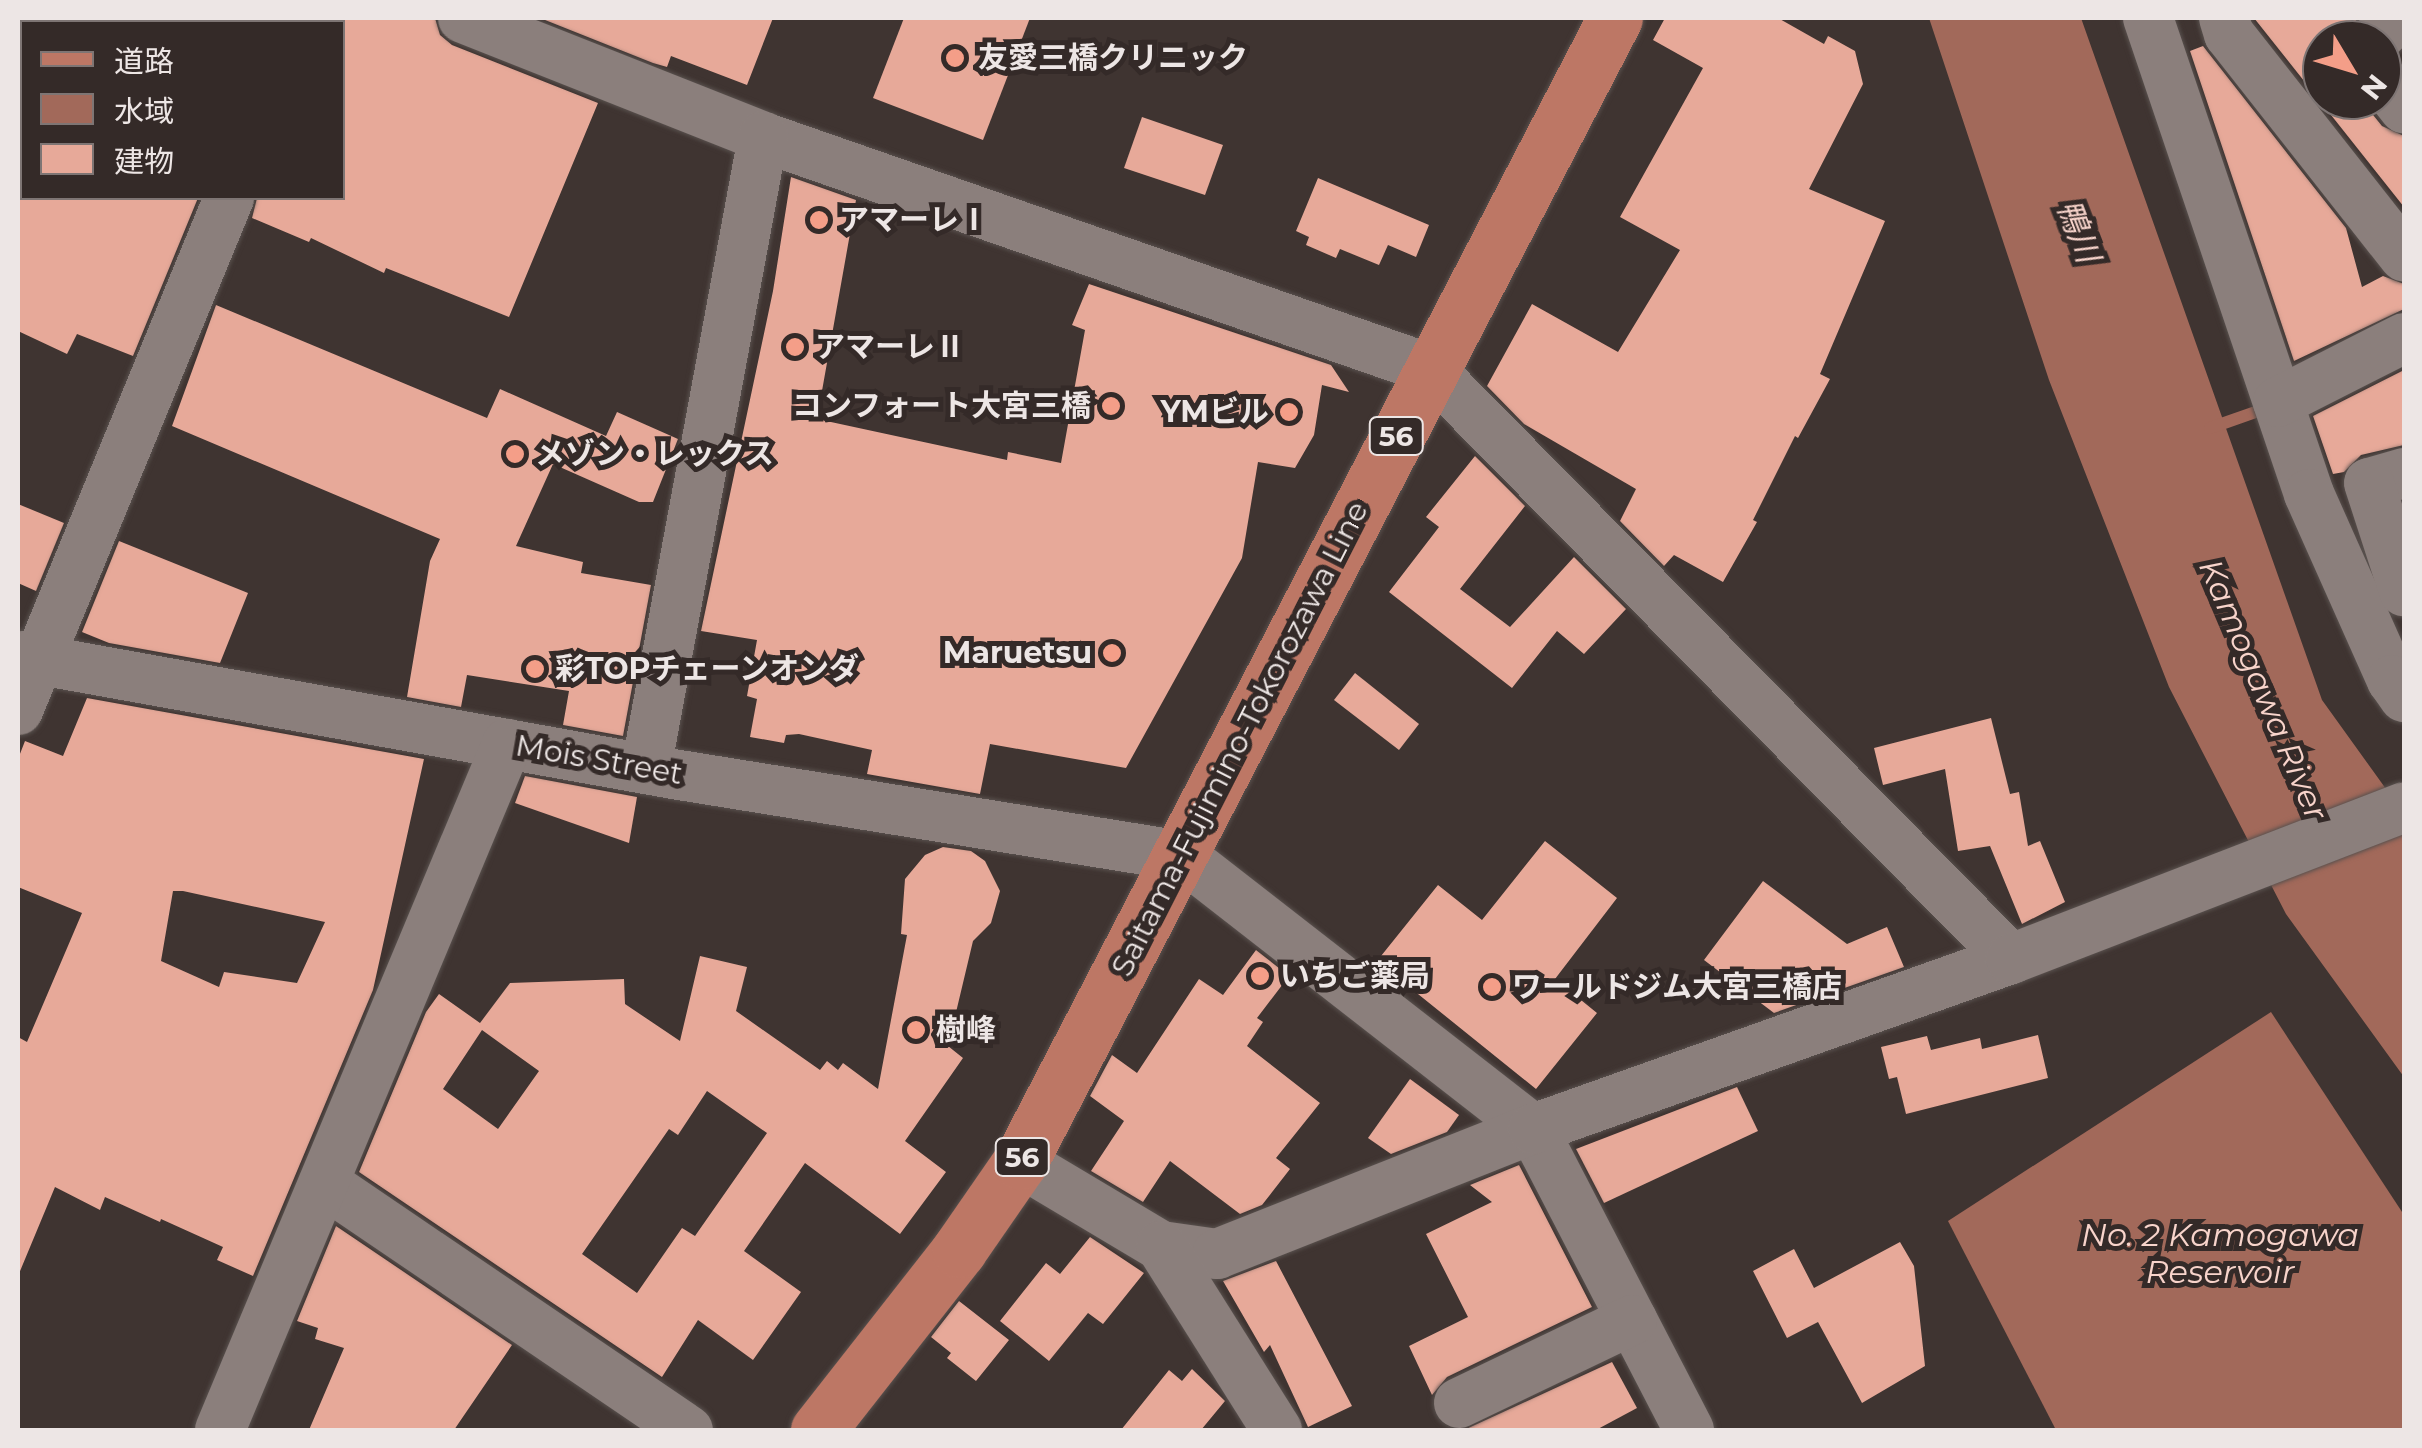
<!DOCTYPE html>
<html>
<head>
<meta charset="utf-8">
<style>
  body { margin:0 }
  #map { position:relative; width:2422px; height:1448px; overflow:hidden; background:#3f3431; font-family:Montserrat,"Noto Sans JP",sans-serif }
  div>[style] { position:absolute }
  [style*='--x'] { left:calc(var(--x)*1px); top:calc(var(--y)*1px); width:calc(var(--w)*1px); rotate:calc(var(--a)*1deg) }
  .water>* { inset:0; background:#a2695a }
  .stream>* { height:12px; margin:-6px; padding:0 6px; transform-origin:6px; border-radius:6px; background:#a2695a }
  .building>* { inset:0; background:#e7a999 }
  .roads { filter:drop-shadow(0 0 2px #59514e) drop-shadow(0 0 2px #59514e) }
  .street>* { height:50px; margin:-25px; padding:0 25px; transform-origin:25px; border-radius:25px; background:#8b7f7c }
  .primary>* { height:55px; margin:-27.5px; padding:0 27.5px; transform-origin:27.5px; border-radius:27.5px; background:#bd7765 }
  .dots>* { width:28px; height:28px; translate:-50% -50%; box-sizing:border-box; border:5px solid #342a28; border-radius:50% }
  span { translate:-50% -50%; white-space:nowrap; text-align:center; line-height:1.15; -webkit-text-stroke:10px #342a28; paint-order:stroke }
  .shield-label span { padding:2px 8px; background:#342a28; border:2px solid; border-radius:8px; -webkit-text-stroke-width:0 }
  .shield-label { font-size:28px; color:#ede6e5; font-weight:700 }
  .poi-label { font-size:30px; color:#ede6e5; font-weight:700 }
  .left { translate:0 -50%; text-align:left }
  .right { translate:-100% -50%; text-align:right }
  .street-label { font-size:30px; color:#ede6e5 }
  .water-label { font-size:32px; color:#f8d4cb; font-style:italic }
  .frame { position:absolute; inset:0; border:20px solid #ede6e5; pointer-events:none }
  .legend { position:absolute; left:20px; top:20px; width:325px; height:180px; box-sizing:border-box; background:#342a28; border:2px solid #7e7574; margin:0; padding:12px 18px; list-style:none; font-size:30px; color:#ede6e5 }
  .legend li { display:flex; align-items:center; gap:20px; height:50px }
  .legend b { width:50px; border:2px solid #7e7574 }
  .north { position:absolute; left:2302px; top:20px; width:100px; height:100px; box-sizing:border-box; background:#342a28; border:2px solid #7e7574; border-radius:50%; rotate:128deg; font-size:28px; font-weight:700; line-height:40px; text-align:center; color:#ede6e5 }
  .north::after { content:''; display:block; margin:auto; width:35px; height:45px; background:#f49e88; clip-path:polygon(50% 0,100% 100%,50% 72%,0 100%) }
</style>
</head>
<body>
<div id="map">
  <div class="water">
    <div style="clip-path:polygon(1929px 18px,2081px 18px,2322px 700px,2404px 814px,2404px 1077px,2286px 914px,2169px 687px,2049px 380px)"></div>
    <div style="clip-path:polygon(2271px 1012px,2404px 1215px,2404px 1430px,2056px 1430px,1948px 1221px)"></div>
  </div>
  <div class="stream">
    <div style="--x:2210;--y:428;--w:57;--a:-19.4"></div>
  </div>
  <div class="building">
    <div style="clip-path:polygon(342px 18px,435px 18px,440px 35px,452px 45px,598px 103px,509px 317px,386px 268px,384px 273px,311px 238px,309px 242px,252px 218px,257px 198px,342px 198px)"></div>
    <div style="clip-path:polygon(540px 18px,773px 18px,747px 85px,671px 56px,667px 67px,653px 63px)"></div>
    <div style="clip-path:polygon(904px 18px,1030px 18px,983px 140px,873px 98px)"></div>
    <div style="clip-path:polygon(1665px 18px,1778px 18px,1824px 44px,1828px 36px,1855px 51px,1863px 84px,1809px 189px,1885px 221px,1820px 374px,1830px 379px,1798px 438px,1795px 436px,1753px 520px,1757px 522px,1723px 582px,1674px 555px,1664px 566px,1620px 521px,1636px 489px,1524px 424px,1487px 386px,1532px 304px,1618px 352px,1680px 250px,1620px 217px,1703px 68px,1653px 40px)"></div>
    <div style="clip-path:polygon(2254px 18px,2357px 18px,2347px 40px,2322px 40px,2322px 100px,2361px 100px,2382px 126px,2404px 136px,2404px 207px)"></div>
    <div style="clip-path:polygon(2203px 46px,2346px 228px,2362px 287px,2383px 276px,2404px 284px,2404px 309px,2294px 361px,2190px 51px)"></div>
    <div style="clip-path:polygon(1142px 117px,1223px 145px,1205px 195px,1124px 168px)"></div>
    <div style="clip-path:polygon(791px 177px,856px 200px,817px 419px,1007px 460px,1008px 452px,1061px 463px,1085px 330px,1072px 325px,1089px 284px,1331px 365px,1349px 392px,1322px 385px,1314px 435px,1295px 468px,1258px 462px,1242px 558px,1126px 768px,990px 744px,980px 794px,867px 774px,872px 750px,799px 734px,786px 735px,784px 743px,750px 737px,757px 699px,747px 696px,757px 640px,701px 631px,773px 291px)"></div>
    <div style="clip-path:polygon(1318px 178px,1429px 225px,1416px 257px,1388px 245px,1379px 265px,1340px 249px,1336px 258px,1306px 245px,1309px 237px,1296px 231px)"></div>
    <div style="clip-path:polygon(18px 198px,198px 198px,133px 356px,77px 334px,67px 354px,18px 331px)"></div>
    <div style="clip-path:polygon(216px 305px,487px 418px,500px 389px,606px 436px,617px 412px,678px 439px,653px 502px,639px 502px,553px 464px,516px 546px,583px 562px,581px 573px,651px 585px,623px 736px,563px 725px,569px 691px,467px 675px,461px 707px,407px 697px,430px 561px,440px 539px,172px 426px)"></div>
    <div style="clip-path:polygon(2404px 370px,2404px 445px,2361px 455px,2344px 472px,2333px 474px,2313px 416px)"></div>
    <div style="clip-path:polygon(1475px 456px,1525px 506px,1460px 589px,1510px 627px,1574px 557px,1626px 609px,1584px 654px,1557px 631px,1512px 688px,1389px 592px,1439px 527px,1426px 517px)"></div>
    <div style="clip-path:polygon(18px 504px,64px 523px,36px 591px,18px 583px)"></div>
    <div style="clip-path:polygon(119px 541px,248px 593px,220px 663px,109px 643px,82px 632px)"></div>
    <div style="clip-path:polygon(1355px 673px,1419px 724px,1399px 750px,1334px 700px)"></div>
    <div style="clip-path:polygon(evenodd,87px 698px,424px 759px,373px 990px,253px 1276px,217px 1260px,223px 1247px,161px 1219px,160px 1222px,105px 1197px,100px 1210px,55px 1187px,18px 1276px,18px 1037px,27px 1042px,82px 913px,18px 887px,18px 759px,25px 741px,63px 756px,87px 698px,173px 891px,183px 891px,325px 922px,297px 983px,224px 972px,219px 987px,161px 961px,173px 891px)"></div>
    <div style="clip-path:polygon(1991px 718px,2010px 794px,2019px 792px,2028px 846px,2040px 841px,2065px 902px,2022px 924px,1990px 846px,1958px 851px,1945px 769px,1883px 785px,1874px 748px)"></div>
    <div style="clip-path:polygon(525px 776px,637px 797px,629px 843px,515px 803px)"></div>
    <div style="clip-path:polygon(1545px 841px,1617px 898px,1555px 979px,1597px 1013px,1536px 1089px,1377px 961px,1438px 885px,1482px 920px)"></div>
    <div style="clip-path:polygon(evenodd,943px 847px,971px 851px,985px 861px,1000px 891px,991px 923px,973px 941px,948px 1046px,963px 1058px,905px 1141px,946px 1172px,900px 1234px,805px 1163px,744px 1251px,801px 1292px,753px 1360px,698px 1320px,662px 1377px,359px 1172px,426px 1012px,439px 994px,480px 1023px,510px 983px,624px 979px,625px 1004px,680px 1041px,700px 956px,747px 967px,736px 1011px,820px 1070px,827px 1061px,838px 1070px,843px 1063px,878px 1089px,907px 935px,901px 934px,905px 879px,925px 855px,943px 847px,482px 1030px,539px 1071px,498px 1129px,443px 1089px,482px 1030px,943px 847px,707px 1091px,767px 1133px,695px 1236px,682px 1228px,637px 1293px,582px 1254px,669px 1129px,678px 1135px,707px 1091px)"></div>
    <div style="clip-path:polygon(1763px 881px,1847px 944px,1887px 927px,1904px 967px,1774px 1013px,1704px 960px)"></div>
    <div style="clip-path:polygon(1256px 950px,1289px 976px,1257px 1018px,1263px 1022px,1247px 1046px,1320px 1103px,1276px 1158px,1290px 1169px,1262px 1205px,1240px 1214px,1170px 1161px,1143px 1202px,1091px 1171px,1124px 1121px,1090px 1096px,1112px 1055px,1137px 1073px,1199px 979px,1223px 995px)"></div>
    <div style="clip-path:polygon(2038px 1035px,2048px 1078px,1906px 1114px,1897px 1077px,1889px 1079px,1881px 1047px,1927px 1036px,1931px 1050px,1980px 1038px,1982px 1049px)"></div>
    <div style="clip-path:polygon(1410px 1079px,1459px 1115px,1447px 1132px,1391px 1154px,1368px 1138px)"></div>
    <div style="clip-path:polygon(1737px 1087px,1758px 1131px,1604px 1203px,1576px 1149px)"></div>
    <div style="clip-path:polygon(1519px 1165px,1592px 1307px,1447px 1377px,1432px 1395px,1409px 1346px,1468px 1317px,1426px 1234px,1492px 1202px,1470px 1185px)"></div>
    <div style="clip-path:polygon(336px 1226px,512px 1345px,454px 1430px,309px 1430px,344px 1348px,315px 1339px,318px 1328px,297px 1321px)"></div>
    <div style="clip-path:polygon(1090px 1237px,1144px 1273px,1103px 1324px,1088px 1313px,1049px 1361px,1000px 1321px,1046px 1263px,1060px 1274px)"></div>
    <div style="clip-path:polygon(1900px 1242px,1914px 1266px,1925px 1366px,1862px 1403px,1818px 1322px,1787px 1338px,1753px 1271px,1794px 1249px,1814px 1288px)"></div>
    <div style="clip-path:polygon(1276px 1261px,1352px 1406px,1308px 1427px,1270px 1345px,1264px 1352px,1223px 1281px)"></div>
    <div style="clip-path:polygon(959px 1301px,1009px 1340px,976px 1381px,947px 1358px,951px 1353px,931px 1337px)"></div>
    <div style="clip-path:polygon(1612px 1362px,1637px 1408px,1596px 1430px,1464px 1430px)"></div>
    <div style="clip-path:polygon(1192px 1369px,1225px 1401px,1201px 1430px,1121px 1430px,1169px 1370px,1182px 1381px)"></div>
  </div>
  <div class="roads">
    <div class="street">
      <div style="--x:463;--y:18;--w:323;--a:21.6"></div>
      <div style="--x:763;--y:137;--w:706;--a:19.18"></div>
      <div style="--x:1430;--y:369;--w:828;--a:45.44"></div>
      <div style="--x:2148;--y:18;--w:502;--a:71.31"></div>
      <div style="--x:2309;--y:494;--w:204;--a:66"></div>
      <div style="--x:2392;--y:680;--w:21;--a:55"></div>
      <div style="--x:2224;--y:18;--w:17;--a:73"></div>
      <div style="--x:2229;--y:34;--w:283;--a:51.8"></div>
      <div style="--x:302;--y:22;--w:4;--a:-63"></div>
      <div style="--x:2375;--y:40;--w:31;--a:-45"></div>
      <div style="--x:2382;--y:80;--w:36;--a:52"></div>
      <div style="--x:2278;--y:402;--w:141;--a:-26.9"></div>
      <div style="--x:2404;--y:473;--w:36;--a:164"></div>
      <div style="--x:2369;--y:483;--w:114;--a:72"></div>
      <div style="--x:18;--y:656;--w:666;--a:10.21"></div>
      <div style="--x:673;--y:774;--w:516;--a:9.15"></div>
      <div style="--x:1182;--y:856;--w:445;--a:37.9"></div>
      <div style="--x:1533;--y:1129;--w:339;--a:62.6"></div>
      <div style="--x:18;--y:710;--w:554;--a:-67.6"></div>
      <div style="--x:646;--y:769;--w:643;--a:-79.51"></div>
      <div style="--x:1020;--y:1162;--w:164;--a:30.8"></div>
      <div style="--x:1161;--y:1246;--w:57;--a:8.1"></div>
      <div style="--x:1217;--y:1254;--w:340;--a:-21.6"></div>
      <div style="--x:1533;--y:1129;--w:507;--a:-19.58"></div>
      <div style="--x:2011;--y:959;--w:421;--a:-21.1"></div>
      <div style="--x:324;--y:1183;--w:440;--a:34.2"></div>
      <div style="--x:1161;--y:1246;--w:218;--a:57.8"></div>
      <div style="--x:1459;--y:1403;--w:192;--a:-25.6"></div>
      <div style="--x:220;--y:1430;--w:744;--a:-67.3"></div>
    </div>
    <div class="primary">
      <div style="--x:818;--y:1430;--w:229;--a:-51.9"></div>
      <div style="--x:959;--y:1250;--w:107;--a:-55.3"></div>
      <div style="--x:1020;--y:1162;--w:1289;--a:-62.52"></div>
    </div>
  </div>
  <div class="dots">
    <div style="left:955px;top:58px;background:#f49e88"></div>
    <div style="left:819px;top:220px;background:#f49e88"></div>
    <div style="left:795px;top:347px;background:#f49e88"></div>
    <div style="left:1111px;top:406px;background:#f49e88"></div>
    <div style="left:1289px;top:412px;background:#f49e88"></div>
    <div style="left:515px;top:454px;background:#f49e88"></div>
    <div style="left:1112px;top:653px;background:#f49e88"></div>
    <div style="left:535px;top:669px;background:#f49e88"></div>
    <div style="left:1260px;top:976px;background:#f49e88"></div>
    <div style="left:1492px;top:987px;background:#f49e88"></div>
    <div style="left:916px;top:1030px;background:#f49e88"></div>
  </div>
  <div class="shield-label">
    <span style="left:1396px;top:436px">56</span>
    <span style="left:1022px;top:1157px">56</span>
  </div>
  <div class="poi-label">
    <span class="left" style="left:978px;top:58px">友愛三橋クリニック</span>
    <span class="left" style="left:839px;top:220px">アマーレⅠ</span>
    <span class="left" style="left:815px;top:347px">アマーレⅡ</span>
    <span class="right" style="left:1091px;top:406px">コンフォート大宮三橋</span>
    <span class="right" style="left:1269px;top:412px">YMビル</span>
    <span class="left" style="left:535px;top:454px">メゾン・レックス</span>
    <span class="right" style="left:1092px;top:653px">Maruetsu</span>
    <span class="left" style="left:555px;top:669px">彩TOPチェーンオンダ</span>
    <span class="left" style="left:1280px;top:976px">いちご薬局</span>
    <span class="left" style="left:1512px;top:987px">ワールドジム大宮三橋店</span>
    <span class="left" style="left:936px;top:1030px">樹峰</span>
  </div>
  <div class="street-label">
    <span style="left:1240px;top:739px;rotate:-63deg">Saitama-Fujimino-Tokorozawa Line</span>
    <span style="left:599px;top:760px;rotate:10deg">Mois Street</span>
  </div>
  <div class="water-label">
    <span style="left:2078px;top:231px;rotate:69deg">鴨川</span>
    <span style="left:2263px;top:690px;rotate:67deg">Kamogawa River</span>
    <span style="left:2220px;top:1254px">No. 2 Kamogawa<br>Reservoir</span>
  </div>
  <div class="frame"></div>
  <ul class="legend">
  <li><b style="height:12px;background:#bd7765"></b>道路</li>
  <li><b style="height:28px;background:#a2695a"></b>水域</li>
  <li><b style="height:28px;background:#e7a999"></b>建物</li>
  </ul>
  <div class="north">N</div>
</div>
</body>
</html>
